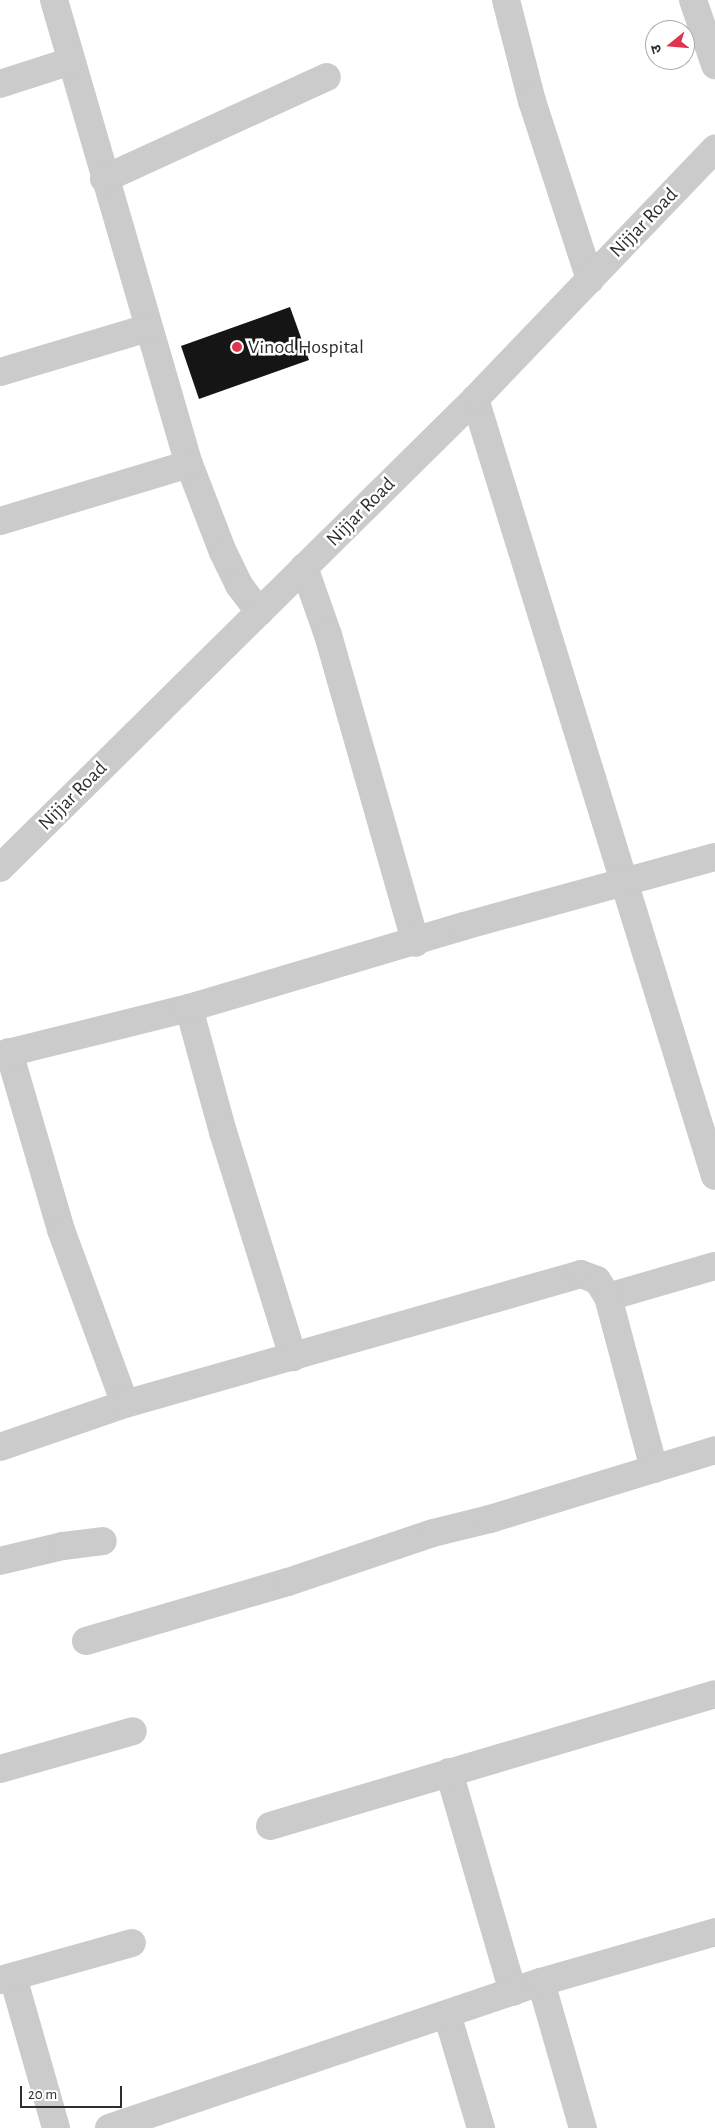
<!DOCTYPE html>
<html>
<head>
<meta charset="utf-8">
<style>
  body { margin:0 }
  #map { position:relative; width:715px; height:2128px; overflow:hidden; background:#fff; font-family:"Alegreya Sans","Noto Sans Devanagari",sans-serif }
  div>[style] { position:absolute }
  [style*='--x'] { left:calc(var(--x)*1px); top:calc(var(--y)*1px); width:calc(var(--w)*1px); rotate:calc(var(--a)*1deg) }
  .building>* { inset:0; background:#151515 }
  .minor>* { height:28px; margin:-14px; padding:0 14px; transform-origin:14px; border-radius:14px; background:#cbcbcb }
  .dots>* { width:14px; height:14px; translate:-50% -50%; box-sizing:border-box; border:2px solid #fff; border-radius:50% }
  span { translate:-50% -50%; white-space:nowrap; text-align:center; line-height:1.15; -webkit-text-stroke:5px #fff; paint-order:stroke }
  .street-label { font-size:20px; color:#2e2e2e }
  .poi-label { font-size:20px; color:#2e2e2e }
  .left { translate:0 -50%; text-align:left }
  .north { position:absolute; left:645px; top:20px; width:50px; height:50px; box-sizing:border-box; background:#fff; border:1px solid #ababab; border-radius:50%; rotate:253deg; font-size:14px; font-weight:700; line-height:20px; text-align:center; color:#2e2e2e }
  .north::after { content:''; display:block; margin:auto; width:18px; height:22px; background:#df3550; clip-path:polygon(50% 0,100% 100%,50% 72%,0 100%) }
  .scale { position:absolute; left:20px; top:2086px; width:102px; height:22px; box-sizing:border-box; border:2px solid #2e2e2e; border-top:0; padding-left:6px; font-size:15px; line-height:18px; white-space:nowrap; color:#2e2e2e; -webkit-text-stroke:4px #fff; paint-order:stroke }
</style>
</head>
<body>
<div id="map">
  <div class="building">
    <div style="clip-path:polygon(290px 307px,309px 360px,199px 399px,181px 346px)"></div>
  </div>
  <div class="minor">
    <div style="--x:54;--y:0;--w:483;--a:73.8"></div>
    <div style="--x:189;--y:464;--w:94;--a:68.9"></div>
    <div style="--x:223;--y:552;--w:37;--a:64"></div>
    <div style="--x:239;--y:585;--w:34;--a:53"></div>
    <div style="--x:506;--y:0;--w:104;--a:75.6"></div>
    <div style="--x:532;--y:101;--w:188;--a:72"></div>
    <div style="--x:693;--y:0;--w:69;--a:71.3"></div>
    <div style="--x:0;--y:84;--w:75;--a:-17.9"></div>
    <div style="--x:104;--y:179;--w:245;--a:-24.6"></div>
    <div style="--x:0;--y:372;--w:154;--a:-16.6"></div>
    <div style="--x:475;--y:399;--w:813;--a:72.84"></div>
    <div style="--x:0;--y:521;--w:197;--a:-16.8"></div>
    <div style="--x:304;--y:567;--w:72;--a:70.6"></div>
    <div style="--x:328;--y:635;--w:320;--a:74.1"></div>
    <div style="--x:0;--y:868;--w:668;--a:-44.64"></div>
    <div style="--x:475;--y:399;--w:347;--a:-46.2"></div>
    <div style="--x:189;--y:1008;--w:129;--a:74.7"></div>
    <div style="--x:223;--y:1132;--w:236;--a:72.7"></div>
    <div style="--x:9;--y:1052;--w:185;--a:73.7"></div>
    <div style="--x:61;--y:1230;--w:185;--a:69.8"></div>
    <div style="--x:0;--y:1055;--w:195;--a:-14"></div>
    <div style="--x:189;--y:1008;--w:287;--a:-16.6"></div>
    <div style="--x:464;--y:926;--w:260;--a:-15.4"></div>
    <div style="--x:608;--y:1297;--w:111;--a:-16.2"></div>
    <div style="--x:0;--y:1447;--w:132;--a:-19"></div>
    <div style="--x:125;--y:1404;--w:474;--a:-15.9"></div>
    <div style="--x:581;--y:1274;--w:17;--a:21"></div>
    <div style="--x:597;--y:1280;--w:20;--a:57"></div>
    <div style="--x:608;--y:1297;--w:178;--a:75"></div>
    <div style="--x:0;--y:1561;--w:65;--a:-13.4"></div>
    <div style="--x:63;--y:1546;--w:40;--a:-7.1"></div>
    <div style="--x:86;--y:1641;--w:210;--a:-16.3"></div>
    <div style="--x:288;--y:1582;--w:153;--a:-18.7"></div>
    <div style="--x:433;--y:1533;--w:59;--a:-13.8"></div>
    <div style="--x:490;--y:1519;--w:235;--a:-17"></div>
    <div style="--x:0;--y:1769;--w:138;--a:-15.9"></div>
    <div style="--x:449;--y:1772;--w:229;--a:73.8"></div>
    <div style="--x:270;--y:1826;--w:464;--a:-16.5"></div>
    <div style="--x:13;--y:1977;--w:157;--a:74.1"></div>
    <div style="--x:0;--y:1980;--w:137;--a:-15.7"></div>
    <div style="--x:541;--y:1982;--w:152;--a:74"></div>
    <div style="--x:447;--y:2014;--w:119;--a:73.4"></div>
    <div style="--x:109;--y:2128;--w:456;--a:-18.7"></div>
    <div style="--x:541;--y:1982;--w:181;--a:-16"></div>
  </div>
  <div class="dots">
    <div style="left:237px;top:347px;background:#df3550"></div>
  </div>
  <div class="street-label">
    <span style="left:644px;top:223px;rotate:-46deg">Nijjar Road</span>
    <span style="left:361px;top:512px;rotate:-45deg">Nijjar Road</span>
    <span style="left:73px;top:796px;rotate:-45deg">Nijjar Road</span>
  </div>
  <div class="poi-label">
    <span class="left" style="left:248px;top:347px">Vinod Hospital</span>
  </div>
  <div class="north">उ</div>
  <div class="scale">20 m</div>
</div>
</body>
</html>
